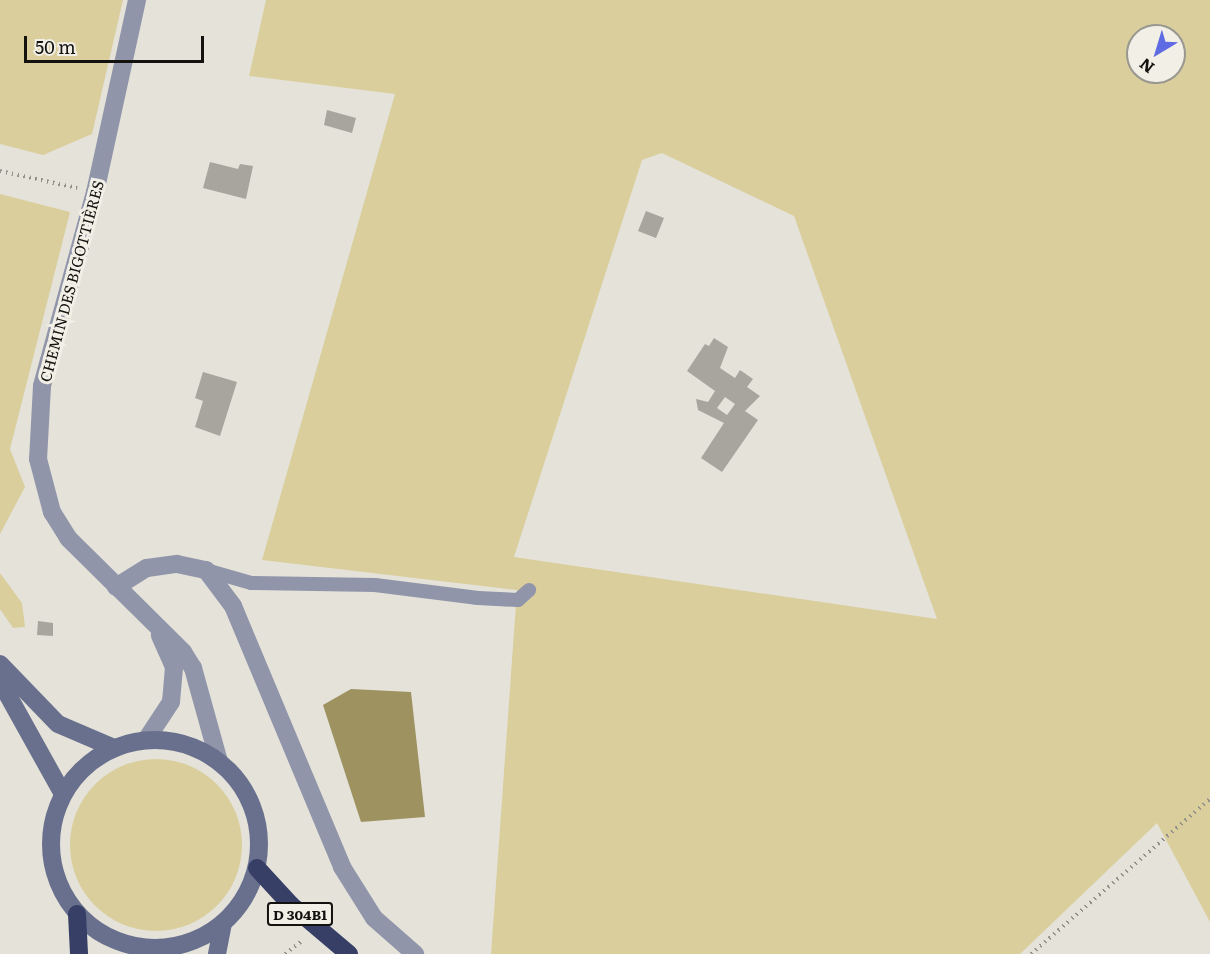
<!DOCTYPE html>
<html>
<head>
<meta charset="utf-8">
<style>
  body { margin:0 }
  #map { position:relative; width:1210px; height:954px; overflow:hidden; background:#e4e2d9; font-family:Literata,serif }
  div>[style] { position:absolute }
  [style*='--x'] { left:calc(var(--x)*1px); top:calc(var(--y)*1px); width:calc(var(--w)*1px); rotate:calc(var(--a)*1deg) }
  .green>* { inset:0; background:#dace9c }
  .round { border-radius:50% }
  .water>* { inset:0; background:#9e9260 }
  .building>* { inset:0; background:#a7a59d }
  .path>* { height:4px; margin-top:-2px; transform-origin:0; background:repeating-linear-gradient(90deg,#919089 0 1.5px,transparent 0 6px) }
  .lane>* { height:14px; margin:-7px; padding:0 7px; transform-origin:7px; border-radius:7px; background:#9095aa }
  .street>* { height:18px; margin:-9px; padding:0 9px; transform-origin:9px; border-radius:9px; background:#9095aa }
  .secondary>* { height:18px; margin:-9px; padding:0 9px; transform-origin:9px; border-radius:9px; background:#69708d }
  .secondary>.ring { margin:-9px; padding:0; box-sizing:content-box; background:none; border:18px solid #69708d; border-radius:50% }
  .highway>* { height:18px; margin:-9px; padding:0 9px; transform-origin:9px; border-radius:9px; background:#373f67 }
  span { translate:-50% -50%; white-space:nowrap; text-align:center; line-height:1.15; -webkit-text-stroke:6px #f1efe6; paint-order:stroke }
  .shield-label span { padding:2px 4px; background:#f1efe6; border:2px solid; border-radius:4px; -webkit-text-stroke-width:0 }
  .shield-label { font-size:14px; color:#13120f; font-weight:700 }
  .street-label { font-size:15px; color:#13120f }
  .north { position:absolute; left:1126px; top:24px; width:60px; height:60px; box-sizing:border-box; background:#f1efe6; border:2px solid #989790; border-radius:50%; rotate:218deg; font-size:16px; font-weight:700; line-height:24px; text-align:center; color:#13120f }
  .north::after { content:''; display:block; margin:auto; width:21px; height:27px; background:#5e6be3; clip-path:polygon(50% 0,100% 100%,50% 72%,0 100%) }
  .scale { position:absolute; left:24px; top:36px; width:180px; height:27px; box-sizing:border-box; border:3px solid #13120f; border-top:0; padding-left:8px; font-size:18px; line-height:21px; white-space:nowrap; color:#13120f; -webkit-text-stroke:4px #f1efe6; paint-order:stroke }
</style>
</head>
<body>
<div id="map">
  <div class="green">
    <div style="clip-path:polygon(0 0,123px 0,92px 134px,43px 155px,0 144px)"></div>
    <div style="clip-path:polygon(evenodd,266px 0,1210px 0,1210px 922px,1157px 823px,1020px 954px,491px 954px,517px 590px,262px 560px,395px 94px,249px 76px,266px 0,1138px 36px,1174px 36px,1174px 72px,1138px 72px,1138px 36px,266px 0,662px 153px,794px 216px,937px 619px,514px 557px,642px 160px,662px 153px)"></div>
    <div style="clip-path:polygon(0 194px,70px 212px,10px 449px,25px 487px,0 534px)"></div>
    <div style="clip-path:polygon(0 573px,22px 603px,25px 627px,13px 628px,0 609px)"></div>
    <div class="round" style="left:70px;top:759px;width:172px;height:172px"></div>
  </div>
  <div class="water">
    <div style="clip-path:polygon(351px 689px,411px 692px,425px 817px,361px 822px,323px 705px)"></div>
  </div>
  <div class="building">
    <div style="clip-path:polygon(327px 110px,356px 118px,352px 133px,324px 125px)"></div>
    <div style="clip-path:polygon(210px 162px,238px 169px,240px 164px,253px 166px,246px 199px,203px 188px)"></div>
    <div style="clip-path:polygon(646px 211px,664px 218px,656px 238px,638px 231px)"></div>
    <div style="clip-path:polygon(evenodd,714px 338px,728px 347px,720px 368px,735px 378px,740px 370px,753px 379px,747px 387px,760px 396px,745px 411px,758px 420px,722px 472px,701px 458px,724px 423px,698px 410px,696px 399px,708px 402px,715px 391px,687px 371px,705px 344px,709px 346px,714px 338px,725px 397px,735px 404px,727px 415px,717px 408px,725px 397px)"></div>
    <div style="clip-path:polygon(203px 372px,237px 382px,220px 436px,195px 427px,203px 401px,195px 398px)"></div>
    <div style="clip-path:polygon(38px 621px,53px 623px,53px 636px,37px 635px)"></div>
  </div>
  <div class="path">
    <div style="--x:0;--y:171;--w:79;--a:12.4"></div>
    <div style="--x:285;--y:954;--w:23;--a:-38"></div>
    <div style="--x:1031;--y:954;--w:237;--a:-40.9"></div>
  </div>
  <div class="lane">
    <div style="--x:206;--y:570;--w:47;--a:16.1"></div>
    <div style="--x:251;--y:583;--w:124;--a:0.9"></div>
    <div style="--x:375;--y:585;--w:104;--a:7.2"></div>
    <div style="--x:478;--y:598;--w:40;--a:2.9"></div>
    <div style="--x:518;--y:600;--w:15;--a:-42"></div>
  </div>
  <div class="street">
    <div style="--x:137;--y:0;--w:197;--a:102.3"></div>
    <div style="--x:95;--y:192;--w:201;--a:105.3"></div>
    <div style="--x:42;--y:386;--w:73;--a:93.1"></div>
    <div style="--x:38;--y:459;--w:55;--a:75.2"></div>
    <div style="--x:52;--y:512;--w:31;--a:58"></div>
    <div style="--x:68;--y:538;--w:162;--a:44.7"></div>
    <div style="--x:183;--y:652;--w:19;--a:58"></div>
    <div style="--x:193;--y:668;--w:98;--a:74.5"></div>
    <div style="--x:116;--y:587;--w:36;--a:-32"></div>
    <div style="--x:147;--y:568;--w:30;--a:-8"></div>
    <div style="--x:177;--y:564;--w:30;--a:12"></div>
    <div style="--x:206;--y:570;--w:45;--a:53.1"></div>
    <div style="--x:233;--y:606;--w:283;--a:67.3"></div>
    <div style="--x:342;--y:867;--w:60;--a:57.9"></div>
    <div style="--x:374;--y:918;--w:55;--a:41.3"></div>
    <div style="--x:146;--y:740;--w:45;--a:-56.7"></div>
    <div style="--x:171;--y:702;--w:35;--a:-85"></div>
    <div style="--x:174;--y:667;--w:35;--a:-114"></div>
  </div>
  <div class="secondary">
    <div style="--x:0;--y:664;--w:83;--a:46"></div>
    <div style="--x:58;--y:724;--w:61;--a:23.2"></div>
    <div style="--x:0;--y:681;--w:129;--a:60.9"></div>
    <div class="ring" style="left:51px;top:740px;width:190px;height:190px"></div>
    <div style="--x:217;--y:954;--w:31;--a:-79"></div>
  </div>
  <div class="highway">
    <div style="--x:257;--y:868;--w:50;--a:47.4"></div>
    <div style="--x:291;--y:905;--w:76;--a:40.2"></div>
    <div style="--x:77;--y:914;--w:40;--a:87.1"></div>
  </div>
  <div class="shield-label">
    <span style="left:300px;top:914px">D 304B1</span>
  </div>
  <div class="street-label">
    <span style="left:71px;top:281px;rotate:-75deg">CHEMIN DES BIGOTTIÈRES</span>
  </div>
  <div class="north">N</div>
  <div class="scale">50 m</div>
</div>
</body>
</html>
